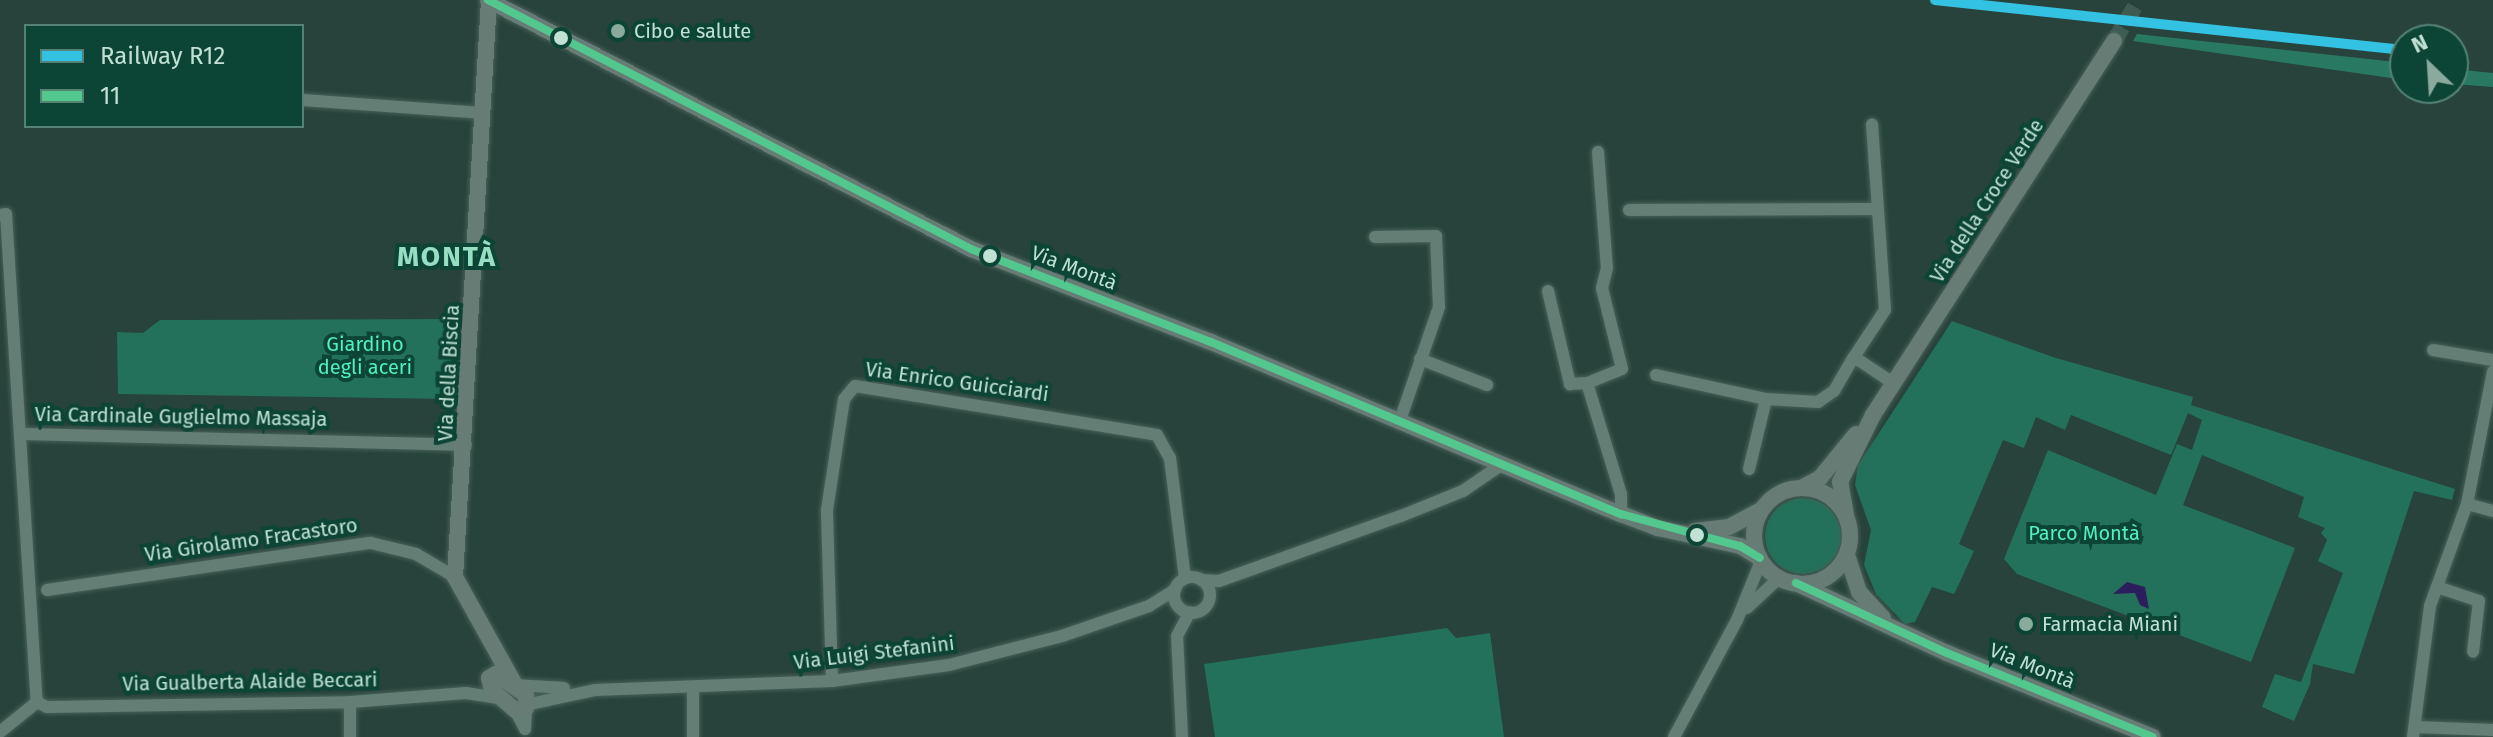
<!DOCTYPE html>
<html>
<head>
<meta charset="utf-8">
<style>
  body { margin:0 }
  #map { position:relative; width:2493px; height:737px; overflow:hidden; background:#27433b; font-family:"Fira Sans",sans-serif }
  div>[style] { position:absolute }
  [style*='--x'] { left:calc(var(--x)*1px); top:calc(var(--y)*1px); width:calc(var(--w)*1px); rotate:calc(var(--a)*1deg) }
  .green>* { inset:0; background:#23715a }
  .round { border-radius:50% }
  .forest>* { inset:0; background:#297962 }
  .water>* { inset:0; background:#2c1e5c }
  .secondary-tunnel>* { height:16px; margin-top:-8px; transform-origin:0; background:repeating-linear-gradient(90deg,#3e5b52 0 16px,transparent 0 24px) }
  .roads { filter:drop-shadow(0 0 2px #496159) drop-shadow(0 0 2px #496159) }
  .street>* { height:12px; margin:-6px; padding:0 6px; transform-origin:6px; border-radius:6px; background:#647e76 }
  .street>.ring { margin:-6px; padding:0; box-sizing:content-box; background:none; border:12px solid #647e76; border-radius:50% }
  .secondary>* { height:16px; margin:-8px; padding:0 8px; transform-origin:8px; border-radius:8px; background:#687c76 }
  .secondary>.ring { margin:-8px; padding:0; box-sizing:content-box; background:none; border:16px solid #687c76; border-radius:50% }
  .bus-1>* { height:8px; margin:-4px; padding:0 4px; transform-origin:4px; border-radius:4px; background:#53c88e }
  .rail-1>* { height:10px; margin:-5px; padding:0 5px; transform-origin:5px; border-radius:5px; background:#33c2e2 }
  .dots>* { width:22px; height:22px; translate:-50% -50%; box-sizing:border-box; border:4px solid #0c4535; border-radius:50% }
  span { translate:-50% -50%; white-space:nowrap; text-align:center; line-height:1.15; -webkit-text-stroke:8px #0c4535; paint-order:stroke }
  .poi-label { font-size:20px; color:#c0e1d4 }
  .left { translate:0 -50%; text-align:left }
  .street-label { font-size:20px; color:#c0e1d4 }
  .park-label { font-size:20px; color:#53efc2 }
  .district-label { font-size:28px; color:#97dec4; font-weight:700; letter-spacing:2px }
  .legend { position:absolute; left:24px; top:24px; width:280px; height:104px; box-sizing:border-box; background:#0c4535; border:2px solid #548375; margin:0; padding:10px 14px; list-style:none; font-size:24px; color:#c0e1d4 }
  .legend li { display:flex; align-items:center; gap:16px; height:40px }
  .legend b { width:40px; border:2px solid #548375 }
  .north { position:absolute; left:2389px; top:24px; width:80px; height:80px; box-sizing:border-box; background:#0c4535; border:2px solid #548375; border-radius:50%; rotate:335deg; font-size:22px; font-weight:700; line-height:32px; text-align:center; color:#c0e1d4 }
  .north::after { content:''; display:block; margin:auto; width:28px; height:36px; background:#8aaa9e; clip-path:polygon(50% 0,100% 100%,50% 72%,0 100%) }
</style>
</head>
<body>
<div id="map">
  <div class="green">
    <div style="clip-path:polygon(453px 319px,450px 399px,118px 394px,117px 332px,143px 333px,160px 320px)"></div>
    <div style="clip-path:polygon(1952px 321px,2056px 358px,2193px 397px,2191px 405px,2455px 489px,2452px 500px,2414px 491px,2354px 674px,2313px 664px,2310px 684px,2294px 721px,2262px 707px,2275px 674px,2301px 682px,2343px 573px,2318px 561px,2327px 540px,2321px 533px,2325px 528px,2298px 517px,2304px 497px,2202px 455px,2183px 505px,2295px 548px,2251px 662px,2017px 574px,2004px 559px,2048px 450px,2156px 495px,2177px 444px,2192px 450px,2202px 420px,2188px 413px,2171px 455px,2071px 415px,2065px 430px,2036px 417px,2024px 448px,2003px 440px,1959px 544px,1974px 551px,1958px 586px,1954px 594px,1932px 587px,1915px 622px,1905px 624px,1876px 594px,1864px 565px,1871px 530px,1855px 485px,1858px 465px)"></div>
    <div class="round" style="left:1765px;top:498px;width:76px;height:76px"></div>
    <div style="clip-path:polygon(1447px 628px,1456px 638px,1490px 633px,1504px 737px,1215px 737px,1204px 664px)"></div>
  </div>
  <div class="forest">
    <div style="clip-path:polygon(2137px 34px,2405px 63px,2405px 80px,2133px 41px)"></div>
    <div style="clip-path:polygon(2453px 69px,2493px 73px,2493px 87px,2453px 84px)"></div>
  </div>
  <div class="water">
    <div style="clip-path:polygon(2127px 582px,2145px 587px,2149px 609px,2140px 605px,2135px 593px,2113px 594px)"></div>
  </div>
  <div class="secondary-tunnel">
    <div style="--x:2114;--y:41;--w:48;--a:-58.6"></div>
  </div>
  <div class="roads">
    <div class="street">
      <div style="--x:302;--y:100;--w:181;--a:4.1"></div>
      <div style="--x:1598;--y:152;--w:116;--a:85.6"></div>
      <div style="--x:1607;--y:268;--w:21;--a:104"></div>
      <div style="--x:1602;--y:288;--w:83;--a:76.1"></div>
      <div style="--x:1622;--y:369;--w:38;--a:158"></div>
      <div style="--x:1587;--y:383;--w:116;--a:73"></div>
      <div style="--x:1621;--y:494;--w:20;--a:90"></div>
      <div style="--x:1629;--y:210;--w:247;--a:-0.2"></div>
      <div style="--x:0;--y:215;--w:6;--a:-9"></div>
      <div style="--x:6;--y:214;--w:489;--a:86.4"></div>
      <div style="--x:1375;--y:237;--w:61;--a:-0.9"></div>
      <div style="--x:1436;--y:236;--w:71;--a:87.6"></div>
      <div style="--x:1439;--y:307;--w:120;--a:109"></div>
      <div style="--x:1548;--y:291;--w:96;--a:76.7"></div>
      <div style="--x:1570;--y:384;--w:17;--a:-3"></div>
      <div style="--x:2433;--y:350;--w:61;--a:9.5"></div>
      <div style="--x:1854;--y:357;--w:56;--a:-56.6"></div>
      <div style="--x:1885;--y:310;--w:186;--a:-94"></div>
      <div style="--x:1420;--y:359;--w:72;--a:21.2"></div>
      <div style="--x:1656;--y:375;--w:113;--a:12.3"></div>
      <div style="--x:1766;--y:399;--w:52;--a:3.3"></div>
      <div style="--x:1818;--y:402;--w:19;--a:-35"></div>
      <div style="--x:1834;--y:391;--w:39;--a:-60"></div>
      <div style="--x:1854;--y:357;--w:47;--a:33.7"></div>
      <div style="--x:20;--y:434;--w:446;--a:1.4"></div>
      <div style="--x:1749;--y:469;--w:72;--a:-76.3"></div>
      <div style="--x:2467;--y:504;--w:27;--a:15"></div>
      <div class="ring" style="left:1174px;top:577px;width:24px;height:24px"></div>
      <div style="--x:1201;--y:580;--w:18;--a:3"></div>
      <div style="--x:1219;--y:581;--w:193;--a:-19.7"></div>
      <div style="--x:1401;--y:516;--w:67;--a:-22"></div>
      <div style="--x:1463;--y:491;--w:46;--a:-34.4"></div>
      <div style="--x:2437;--y:587;--w:44;--a:18.4"></div>
      <div style="--x:2479;--y:601;--w:51;--a:96.7"></div>
      <div style="--x:47;--y:590;--w:327;--a:-8.3"></div>
      <div style="--x:371;--y:543;--w:46;--a:13.7"></div>
      <div style="--x:416;--y:554;--w:45;--a:30.5"></div>
      <div style="--x:1747;--y:608;--w:44;--a:-43.2"></div>
      <div style="--x:832;--y:681;--w:171;--a:-91.7"></div>
      <div style="--x:827;--y:510;--w:112;--a:-81.3"></div>
      <div style="--x:844;--y:399;--w:17;--a:-50"></div>
      <div style="--x:855;--y:386;--w:306;--a:9.2"></div>
      <div style="--x:1157;--y:435;--w:26;--a:61"></div>
      <div style="--x:1170;--y:458;--w:121;--a:82.9"></div>
      <div style="--x:515;--y:685;--w:49;--a:3.5"></div>
      <div style="--x:693;--y:687;--w:50;--a:90"></div>
      <div style="--x:37;--y:702;--w:11;--a:27"></div>
      <div style="--x:47;--y:707;--w:303;--a:-0.9"></div>
      <div style="--x:350;--y:702;--w:116;--a:-4.4"></div>
      <div style="--x:466;--y:693;--w:33;--a:9"></div>
      <div style="--x:350;--y:702;--w:35;--a:90"></div>
      <div style="--x:530;--y:704;--w:66;--a:-12.2"></div>
      <div style="--x:595;--y:690;--w:237;--a:-2.2"></div>
      <div style="--x:832;--y:681;--w:118;--a:-7.8"></div>
      <div style="--x:949;--y:665;--w:117;--a:-14.4"></div>
      <div style="--x:1062;--y:636;--w:92;--a:-19"></div>
      <div style="--x:1149;--y:606;--w:31;--a:-32"></div>
      <div style="--x:515;--y:710;--w:21;--a:62"></div>
      <div style="--x:525;--y:729;--w:21;--a:-87"></div>
      <div style="--x:2415;--y:727;--w:78;--a:2.2"></div>
      <div style="--x:0;--y:732;--w:48;--a:-39"></div>
      <div style="--x:1182;--y:737;--w:101;--a:-92.8"></div>
      <div style="--x:1177;--y:636;--w:27;--a:-62"></div>
      <div style="--x:1674;--y:737;--w:133;--a:-61.7"></div>
      <div style="--x:1737;--y:620;--w:64;--a:-67.9"></div>
      <div style="--x:2413;--y:737;--w:132;--a:-82.6"></div>
      <div style="--x:2430;--y:606;--w:109;--a:-70.1"></div>
      <div style="--x:2467;--y:504;--w:135;--a:-78.9"></div>
    </div>
    <div class="secondary">
      <div style="--x:488;--y:0;--w:543;--a:27.27"></div>
      <div style="--x:971;--y:249;--w:257;--a:21.2"></div>
      <div style="--x:1211;--y:342;--w:445;--a:22.8"></div>
      <div style="--x:1621;--y:514;--w:40;--a:21"></div>
      <div style="--x:1658;--y:528;--w:84;--a:12.4"></div>
      <div style="--x:1740;--y:546;--w:23;--a:31"></div>
      <div style="--x:489;--y:0;--w:578;--a:93.37"></div>
      <div style="--x:455;--y:577;--w:124;--a:60.9"></div>
      <div style="--x:1803;--y:487;--w:19;--a:-28"></div>
      <div style="--x:1820;--y:478;--w:57;--a:-50.7"></div>
      <div class="ring" style="left:1754px;top:488px;width:80px;height:80px"></div>
      <div style="--x:1846;--y:515;--w:34;--a:-100"></div>
      <div style="--x:1840;--y:482;--w:75;--a:-63.8"></div>
      <div style="--x:1873;--y:415;--w:445;--a:-57.2"></div>
      <div style="--x:1695;--y:531;--w:34;--a:-7"></div>
      <div style="--x:1729;--y:527;--w:36;--a:-28"></div>
      <div style="--x:1847;--y:555;--w:39;--a:72"></div>
      <div style="--x:1859;--y:592;--w:35;--a:47"></div>
      <div style="--x:1796;--y:583;--w:166;--a:24.9"></div>
      <div style="--x:1947;--y:653;--w:222;--a:22.2"></div>
      <div style="--x:496;--y:674;--w:37;--a:35"></div>
      <div style="--x:526;--y:695;--w:13;--a:90"></div>
      <div style="--x:526;--y:708;--w:11;--a:170"></div>
      <div style="--x:515;--y:710;--w:30;--a:-139"></div>
      <div style="--x:492;--y:690;--w:12;--a:-104"></div>
      <div style="--x:489;--y:678;--w:8;--a:-30"></div>
    </div>
  </div>
  <div class="bus-1">
    <div style="--x:488;--y:0;--w:543;--a:27.27"></div>
    <div style="--x:971;--y:249;--w:257;--a:21.2"></div>
    <div style="--x:1211;--y:342;--w:445;--a:22.8"></div>
    <div style="--x:1621;--y:514;--w:123;--a:15.1"></div>
    <div style="--x:1740;--y:546;--w:23;--a:31"></div>
    <div style="--x:1796;--y:583;--w:166;--a:24.9"></div>
    <div style="--x:1947;--y:653;--w:222;--a:22.2"></div>
  </div>
  <div class="rail-1">
    <div style="--x:1935;--y:0;--w:473;--a:6.1"></div>
  </div>
  <div class="dots">
    <div style="left:618px;top:31px;background:#8aaa9e"></div>
    <div style="left:561px;top:38px;background:#c0e1d4"></div>
    <div style="left:990px;top:256px;background:#c0e1d4"></div>
    <div style="left:1697px;top:535px;background:#c0e1d4"></div>
    <div style="left:2026px;top:624px;background:#8aaa9e"></div>
  </div>
  <div class="poi-label">
    <span class="left" style="left:634px;top:31px">Cibo e salute</span>
    <span class="left" style="left:2042px;top:624px">Farmacia Miani</span>
  </div>
  <div class="street-label">
    <span style="left:1987px;top:201px;rotate:-57deg">Via della Croce Verde</span>
    <span style="left:1074px;top:268px;rotate:21deg">Via Montà</span>
    <span style="left:449px;top:373px;rotate:-87deg">Via della Biscia</span>
    <span style="left:957px;top:382px;rotate:8deg">Via Enrico Guicciardi</span>
    <span style="left:181px;top:417px;rotate:1deg">Via Cardinale Guglielmo Massaja</span>
    <span style="left:251px;top:540px;rotate:-8deg">Via Girolamo Fracastoro</span>
    <span style="left:874px;top:653px;rotate:-7deg">Via Luigi Stefanini</span>
    <span style="left:2032px;top:666px;rotate:22deg">Via Montà</span>
    <span style="left:250px;top:682px;rotate:-1deg">Via Gualberta Alaide Beccari</span>
  </div>
  <div class="park-label">
    <span style="left:365px;top:356px">Giardino<br>degli aceri</span>
    <span style="left:2084px;top:533px">Parco Montà</span>
  </div>
  <div class="district-label">
    <span style="left:447px;top:257px">MONTÀ</span>
  </div>
  <ul class="legend">
  <li><b style="height:10px;background:#33c2e2"></b>Railway R12</li>
  <li><b style="height:10px;background:#53c88e"></b>11</li>
  </ul>
  <div class="north">N</div>
</div>
</body>
</html>
